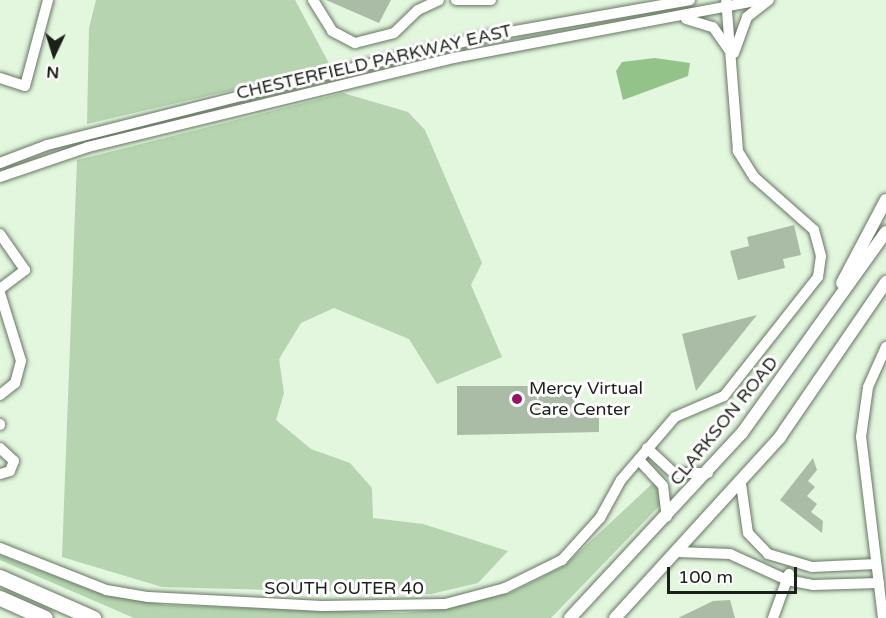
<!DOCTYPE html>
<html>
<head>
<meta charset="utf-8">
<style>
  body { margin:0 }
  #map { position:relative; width:886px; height:618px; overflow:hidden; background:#e3f6de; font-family:"Varela Round",sans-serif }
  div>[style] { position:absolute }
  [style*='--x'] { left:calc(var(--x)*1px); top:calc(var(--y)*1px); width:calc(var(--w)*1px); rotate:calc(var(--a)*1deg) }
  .green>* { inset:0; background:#b6d4b0 }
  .water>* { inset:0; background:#93c388 }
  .building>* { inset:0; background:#aabca6 }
  .roads { filter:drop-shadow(0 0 2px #667762) drop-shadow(0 0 2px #667762) }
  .minor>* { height:10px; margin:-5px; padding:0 5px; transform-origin:5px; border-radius:5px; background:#fff }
  .major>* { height:12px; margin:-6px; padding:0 6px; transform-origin:6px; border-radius:6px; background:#fff }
  .highway>* { height:15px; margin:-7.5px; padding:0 7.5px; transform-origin:7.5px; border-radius:7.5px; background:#fff }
  .dots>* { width:16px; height:16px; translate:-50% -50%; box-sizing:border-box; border:3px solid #fff; border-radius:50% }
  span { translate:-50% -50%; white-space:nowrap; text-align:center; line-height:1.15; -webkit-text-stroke:6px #fff; paint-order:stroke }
  .street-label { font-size:18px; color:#1b2119 }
  .poi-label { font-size:18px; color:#1b2119 }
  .left { translate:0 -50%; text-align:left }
  .north { position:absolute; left:24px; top:24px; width:60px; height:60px; -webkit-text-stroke:4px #fff; paint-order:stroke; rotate:184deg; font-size:16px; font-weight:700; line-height:24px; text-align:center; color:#1b2119 }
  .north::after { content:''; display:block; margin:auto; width:21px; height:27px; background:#1b2119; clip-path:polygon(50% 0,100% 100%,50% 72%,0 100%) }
  .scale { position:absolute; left:667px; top:567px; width:130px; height:27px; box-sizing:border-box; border:3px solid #1b2119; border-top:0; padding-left:8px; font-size:18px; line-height:21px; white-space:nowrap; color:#1b2119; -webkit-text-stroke:4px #fff; paint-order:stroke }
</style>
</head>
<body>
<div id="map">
  <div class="green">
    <div style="clip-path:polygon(96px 0,295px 0,331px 67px,87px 124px,89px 28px)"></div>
    <div style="clip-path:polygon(343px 93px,408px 112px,425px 130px,482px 263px,471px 285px,502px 357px,437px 384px,409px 339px,334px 308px,301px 323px,279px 359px,284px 393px,276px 420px,311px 449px,350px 463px,372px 488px,373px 518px,423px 524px,508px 551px,478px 583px,431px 594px,162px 587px,62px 557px,77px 160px)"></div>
    <div style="clip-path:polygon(653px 483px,659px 484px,667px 498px,551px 618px,134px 618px,0 560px,0 555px,91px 590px,165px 605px,402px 613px,445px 609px,512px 592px,564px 566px)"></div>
  </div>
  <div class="water">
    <div style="clip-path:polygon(655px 58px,690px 63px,688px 76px,623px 100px,616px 71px,622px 62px)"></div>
  </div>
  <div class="building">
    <div style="clip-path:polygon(326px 0,391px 0,379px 23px)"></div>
    <div style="clip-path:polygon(794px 225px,801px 255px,783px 259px,785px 268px,738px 280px,730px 251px,749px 246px,747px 237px)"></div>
    <div style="clip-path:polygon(757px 315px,696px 391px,682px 334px)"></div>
    <div style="clip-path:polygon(457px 386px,577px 386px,577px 412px,599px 412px,599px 432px,457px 435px)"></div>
    <div style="clip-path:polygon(813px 458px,817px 470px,808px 481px,815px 487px,807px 496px,817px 504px,811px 512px,823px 521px,822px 533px,780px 500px)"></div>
    <div style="clip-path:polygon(730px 600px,735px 618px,678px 618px,713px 601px)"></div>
  </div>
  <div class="roads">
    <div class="minor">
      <div style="--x:313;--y:0;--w:36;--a:58"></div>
      <div style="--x:332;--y:31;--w:26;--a:28"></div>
      <div style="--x:355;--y:43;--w:40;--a:-14.4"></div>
      <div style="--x:394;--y:33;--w:33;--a:-44"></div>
      <div style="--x:418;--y:10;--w:23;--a:-25"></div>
      <div style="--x:456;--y:0;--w:35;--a:0"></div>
      <div style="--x:686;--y:19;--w:28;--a:17"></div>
      <div style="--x:713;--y:27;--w:28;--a:55"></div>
      <div style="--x:734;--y:53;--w:38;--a:-70"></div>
      <div style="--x:747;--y:17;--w:28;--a:-38"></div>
      <div style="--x:0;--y:78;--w:26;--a:18"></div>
      <div style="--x:25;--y:86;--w:89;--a:-75"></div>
      <div style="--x:0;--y:163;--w:50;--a:-21"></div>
      <div style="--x:47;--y:145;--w:282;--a:-14.2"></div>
      <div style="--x:320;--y:76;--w:177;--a:-13.4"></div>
      <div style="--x:492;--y:35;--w:201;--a:-10"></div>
      <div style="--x:0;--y:177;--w:93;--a:-18.8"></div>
      <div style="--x:88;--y:147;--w:377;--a:-13.7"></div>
      <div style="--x:454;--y:58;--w:312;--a:-10.7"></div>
      <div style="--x:0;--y:234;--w:44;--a:55.2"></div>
      <div style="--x:25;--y:270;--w:31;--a:143"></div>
      <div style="--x:0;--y:293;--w:71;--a:72.8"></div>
      <div style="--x:21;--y:361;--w:23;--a:105"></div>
      <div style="--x:15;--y:383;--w:19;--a:141"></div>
      <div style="--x:0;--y:424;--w:1;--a:90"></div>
      <div style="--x:0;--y:448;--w:19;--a:43"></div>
      <div style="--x:14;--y:461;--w:11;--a:112"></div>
      <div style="--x:10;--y:471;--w:10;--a:163"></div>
      <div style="--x:647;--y:448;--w:37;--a:43"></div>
      <div style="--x:674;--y:473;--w:34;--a:0"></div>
      <div style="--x:639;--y:460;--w:35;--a:47"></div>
      <div style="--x:663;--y:486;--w:31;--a:83"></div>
      <div style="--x:741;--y:484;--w:49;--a:81.9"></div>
      <div style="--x:748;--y:533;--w:29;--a:46"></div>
      <div style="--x:768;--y:554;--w:46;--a:16.5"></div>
      <div style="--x:812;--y:567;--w:64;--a:-2.7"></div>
      <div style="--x:0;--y:548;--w:114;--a:21.6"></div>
      <div style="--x:106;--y:590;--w:43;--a:9.5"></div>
      <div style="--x:148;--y:597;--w:174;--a:3"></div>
      <div style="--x:322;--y:606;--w:123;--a:-0.9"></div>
      <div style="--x:445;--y:604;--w:62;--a:-14.9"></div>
      <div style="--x:505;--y:588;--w:64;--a:-26.2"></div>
      <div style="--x:562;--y:560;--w:57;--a:-47.9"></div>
      <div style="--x:600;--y:518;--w:43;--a:-61.1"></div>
      <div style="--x:621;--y:480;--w:83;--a:-49.4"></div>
      <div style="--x:675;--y:417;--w:53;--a:-23.2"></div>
      <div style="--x:724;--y:396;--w:152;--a:-51.7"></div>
      <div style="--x:818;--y:277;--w:21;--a:-82"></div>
      <div style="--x:821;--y:256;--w:27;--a:-105"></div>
      <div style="--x:814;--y:230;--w:80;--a:-138.5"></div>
      <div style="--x:754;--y:177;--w:31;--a:-122"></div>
      <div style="--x:738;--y:151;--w:151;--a:-94.5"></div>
      <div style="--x:678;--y:552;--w:52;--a:2.2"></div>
      <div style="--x:730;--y:554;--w:63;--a:24.5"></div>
      <div style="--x:787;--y:580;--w:26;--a:11"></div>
      <div style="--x:813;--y:585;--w:66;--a:-1.7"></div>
      <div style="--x:773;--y:618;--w:47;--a:-70"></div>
      <div style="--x:883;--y:618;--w:182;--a:-96.9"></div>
      <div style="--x:861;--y:437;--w:50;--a:-82"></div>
      <div style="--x:868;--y:387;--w:44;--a:-65.8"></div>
    </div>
    <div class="major">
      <div style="--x:842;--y:283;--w:94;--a:-62.1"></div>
      <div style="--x:570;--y:618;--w:253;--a:-47.1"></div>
      <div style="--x:742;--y:433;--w:247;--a:-54.4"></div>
      <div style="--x:615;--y:618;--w:245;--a:-47.6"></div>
      <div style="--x:780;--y:437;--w:188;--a:-55.6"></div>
    </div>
    <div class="highway">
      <div style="--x:0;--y:577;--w:102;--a:23.8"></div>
      <div style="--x:0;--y:598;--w:49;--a:24"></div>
    </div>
  </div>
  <div class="dots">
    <div style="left:517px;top:399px;background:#991265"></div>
  </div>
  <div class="street-label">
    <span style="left:374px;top:62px;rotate:-13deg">CHESTERFIELD PARKWAY EAST</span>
    <span style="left:724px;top:421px;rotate:-51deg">CLARKSON ROAD</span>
    <span style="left:344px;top:588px">SOUTH OUTER 40</span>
  </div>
  <div class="poi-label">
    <span class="left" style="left:529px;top:399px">Mercy Virtual<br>Care Center</span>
  </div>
  <div class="north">N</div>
  <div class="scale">100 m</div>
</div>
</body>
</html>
